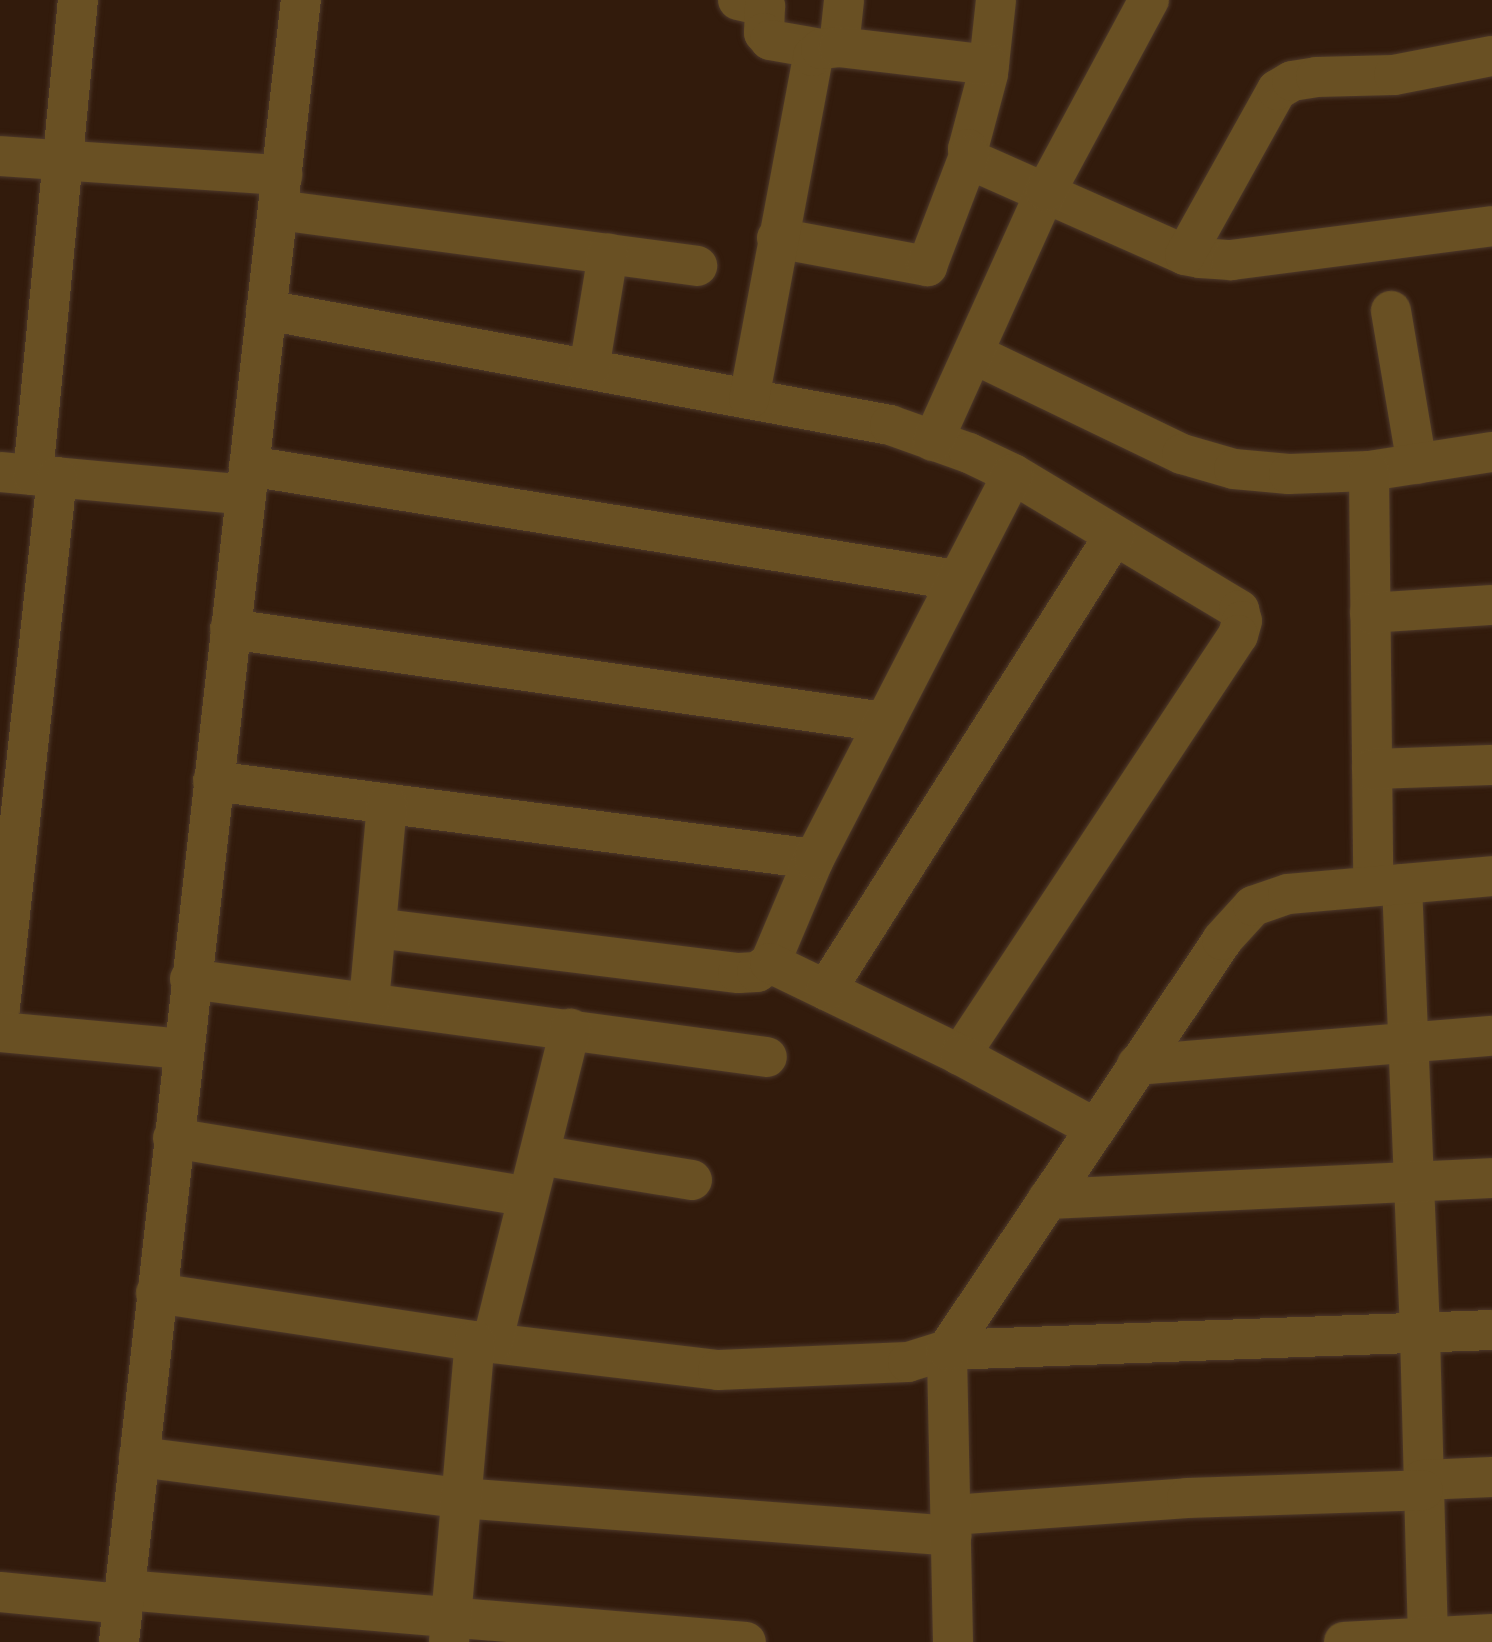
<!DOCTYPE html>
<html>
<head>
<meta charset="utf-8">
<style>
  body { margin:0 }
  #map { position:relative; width:1492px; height:1642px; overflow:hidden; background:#321b0c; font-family:Commissioner,sans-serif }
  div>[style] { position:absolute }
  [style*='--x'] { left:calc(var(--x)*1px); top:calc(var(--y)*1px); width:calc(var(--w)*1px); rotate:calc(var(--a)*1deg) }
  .roads { filter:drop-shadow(0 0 2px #4e392b) drop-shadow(0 0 2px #4e392b) }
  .minor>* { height:40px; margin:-20px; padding:0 20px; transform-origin:20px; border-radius:20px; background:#695023 }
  span { translate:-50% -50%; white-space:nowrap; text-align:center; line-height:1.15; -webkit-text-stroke:8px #120804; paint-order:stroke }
</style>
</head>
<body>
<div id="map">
  <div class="roads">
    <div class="minor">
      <div style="--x:738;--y:0;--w:28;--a:13"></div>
      <div style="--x:765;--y:6;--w:27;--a:92"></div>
      <div style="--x:764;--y:33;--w:9;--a:49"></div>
      <div style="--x:770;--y:40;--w:52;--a:10"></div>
      <div style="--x:996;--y:0;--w:74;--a:96.2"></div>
      <div style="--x:988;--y:74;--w:78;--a:104.9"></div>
      <div style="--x:968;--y:149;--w:13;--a:67"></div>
      <div style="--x:973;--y:161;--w:232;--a:23.9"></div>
      <div style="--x:1185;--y:255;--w:15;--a:11"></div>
      <div style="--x:1200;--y:258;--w:31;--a:4"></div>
      <div style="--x:1231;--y:260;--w:263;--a:-7.4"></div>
      <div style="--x:839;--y:47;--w:47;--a:-83.9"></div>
      <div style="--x:0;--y:156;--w:283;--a:3.9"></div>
      <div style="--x:278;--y:210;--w:423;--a:7.6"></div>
      <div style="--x:777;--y:238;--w:153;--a:10.6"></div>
      <div style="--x:927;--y:266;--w:118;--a:-69.1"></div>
      <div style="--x:1185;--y:255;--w:189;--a:-60.9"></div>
      <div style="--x:1277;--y:90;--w:17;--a:-31"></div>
      <div style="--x:1292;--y:81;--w:24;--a:-9"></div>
      <div style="--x:1316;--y:77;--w:78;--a:-1.5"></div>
      <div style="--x:1394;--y:75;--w:100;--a:-11"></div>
      <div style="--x:266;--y:310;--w:635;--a:10.44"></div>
      <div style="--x:890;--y:425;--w:84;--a:19.5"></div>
      <div style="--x:969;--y:453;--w:49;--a:25.5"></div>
      <div style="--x:1013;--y:474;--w:264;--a:31"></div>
      <div style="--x:1239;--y:610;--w:11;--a:75"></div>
      <div style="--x:1242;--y:621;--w:15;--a:106"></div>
      <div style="--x:1238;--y:635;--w:504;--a:123.5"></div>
      <div style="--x:1391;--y:311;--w:155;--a:80.4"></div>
      <div style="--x:974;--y:354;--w:231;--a:25.7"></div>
      <div style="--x:1182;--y:454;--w:54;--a:16.1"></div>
      <div style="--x:1234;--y:469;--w:55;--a:5.2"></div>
      <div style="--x:1289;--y:474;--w:80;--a:-2.1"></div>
      <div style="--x:1369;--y:471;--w:124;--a:-8.8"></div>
      <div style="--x:589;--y:369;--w:117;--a:-80.6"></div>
      <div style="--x:749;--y:399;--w:349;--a:-79.4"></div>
      <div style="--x:813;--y:56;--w:11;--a:-41"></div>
      <div style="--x:821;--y:49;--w:18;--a:-6"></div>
      <div style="--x:839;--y:47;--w:151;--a:6.8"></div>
      <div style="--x:933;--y:441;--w:274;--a:-65.7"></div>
      <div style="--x:1046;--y:191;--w:217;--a:-61.7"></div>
      <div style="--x:249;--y:466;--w:716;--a:9.16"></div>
      <div style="--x:1369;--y:471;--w:415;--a:89.4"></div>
      <div style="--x:0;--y:472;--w:247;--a:5.3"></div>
      <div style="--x:33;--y:475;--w:477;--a:-84.6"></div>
      <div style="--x:1370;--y:613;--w:122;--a:-3.8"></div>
      <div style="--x:230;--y:629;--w:661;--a:8.09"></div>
      <div style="--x:1372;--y:769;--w:120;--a:-1.9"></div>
      <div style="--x:213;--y:781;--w:606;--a:7.39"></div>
      <div style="--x:1402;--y:884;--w:450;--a:87.7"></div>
      <div style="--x:1420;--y:1334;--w:308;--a:88.5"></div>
      <div style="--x:376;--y:928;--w:365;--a:7.1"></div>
      <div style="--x:738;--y:973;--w:19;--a:-3"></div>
      <div style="--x:757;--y:972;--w:16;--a:-35"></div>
      <div style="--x:770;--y:963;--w:113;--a:-67.1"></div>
      <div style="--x:814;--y:859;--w:433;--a:-62.7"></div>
      <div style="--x:770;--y:963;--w:211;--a:25.8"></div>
      <div style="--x:960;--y:1055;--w:153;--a:28.4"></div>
      <div style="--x:190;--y:979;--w:582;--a:7.7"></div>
      <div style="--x:826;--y:990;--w:538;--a:-57.61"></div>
      <div style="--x:369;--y:1002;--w:198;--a:-84.8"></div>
      <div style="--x:0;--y:1007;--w:533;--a:-83.86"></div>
      <div style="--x:0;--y:1032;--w:183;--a:5.3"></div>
      <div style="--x:1137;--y:1065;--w:356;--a:-4.7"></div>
      <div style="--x:173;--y:1138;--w:360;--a:9.4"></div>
      <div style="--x:539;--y:1155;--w:155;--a:9.3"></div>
      <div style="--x:1048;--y:1199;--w:444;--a:-2.7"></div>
      <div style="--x:156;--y:1293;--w:323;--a:8.6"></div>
      <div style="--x:475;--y:1341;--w:245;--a:6.8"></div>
      <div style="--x:718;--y:1370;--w:190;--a:-2.4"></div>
      <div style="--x:908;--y:1362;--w:41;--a:-17.1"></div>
      <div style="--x:947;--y:1350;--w:545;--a:-2.1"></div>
      <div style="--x:492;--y:1343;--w:324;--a:-76"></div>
      <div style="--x:139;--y:1457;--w:325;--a:7.3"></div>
      <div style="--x:461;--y:1498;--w:492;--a:4.4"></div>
      <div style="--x:1422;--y:1480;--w:70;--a:-2.5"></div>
      <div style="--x:952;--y:1515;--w:236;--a:-4.1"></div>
      <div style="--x:1187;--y:1498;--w:236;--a:-1.9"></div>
      <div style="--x:125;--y:1590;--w:623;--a:4.79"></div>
      <div style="--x:0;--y:1592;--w:124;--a:5.6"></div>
      <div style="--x:119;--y:1642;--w:1652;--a:-83.68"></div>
      <div style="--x:449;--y:1642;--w:302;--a:-85.1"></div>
      <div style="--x:953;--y:1642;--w:292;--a:-91.2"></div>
      <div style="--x:947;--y:1350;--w:494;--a:-56.1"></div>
      <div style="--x:1222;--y:940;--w:46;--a:-47.6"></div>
      <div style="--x:1253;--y:906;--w:37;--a:-19"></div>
      <div style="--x:1288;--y:894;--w:205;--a:-5"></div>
      <div style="--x:1344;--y:1642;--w:148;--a:-3.1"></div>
    </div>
  </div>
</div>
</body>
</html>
